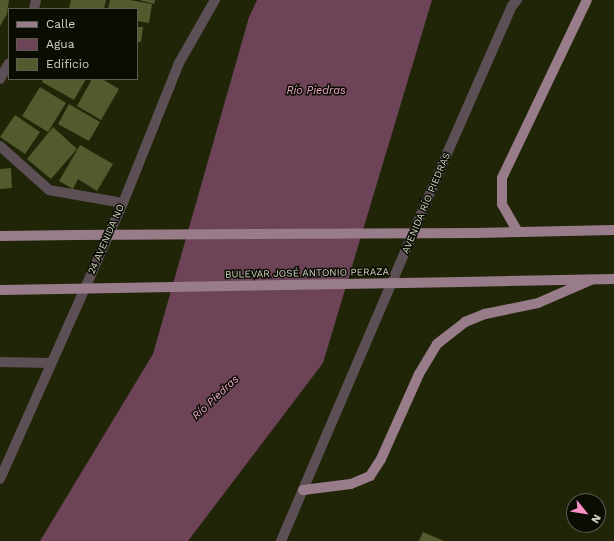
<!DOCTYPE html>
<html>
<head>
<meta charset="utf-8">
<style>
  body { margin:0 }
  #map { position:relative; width:614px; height:541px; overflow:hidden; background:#212508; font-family:"Work Sans",sans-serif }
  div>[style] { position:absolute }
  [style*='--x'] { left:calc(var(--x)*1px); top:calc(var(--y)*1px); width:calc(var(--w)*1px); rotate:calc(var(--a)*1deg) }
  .water>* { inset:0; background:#6d4358 }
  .building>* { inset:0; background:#535a2d }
  .minor>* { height:10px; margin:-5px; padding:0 5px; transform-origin:5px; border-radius:5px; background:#5d4f56 }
  .major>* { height:10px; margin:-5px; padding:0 5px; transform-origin:5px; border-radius:5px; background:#987c89 }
  .major-bridge>* { height:10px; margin:-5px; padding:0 5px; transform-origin:5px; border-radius:5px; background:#987c89 }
  span { translate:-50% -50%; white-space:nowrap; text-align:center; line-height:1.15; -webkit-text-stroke:3px #0b0d03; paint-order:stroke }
  .street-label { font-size:10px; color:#d0d4c3 }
  .water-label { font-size:11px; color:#eda5c8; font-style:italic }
  .legend { position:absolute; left:8px; top:8px; width:130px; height:72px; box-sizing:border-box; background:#0b0d03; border:1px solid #5a5d50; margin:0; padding:5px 7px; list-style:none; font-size:12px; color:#d0d4c3 }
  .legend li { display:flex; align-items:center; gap:8px; height:20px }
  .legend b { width:20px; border:1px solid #5a5d50 }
  .north { position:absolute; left:566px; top:493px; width:40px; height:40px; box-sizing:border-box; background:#0b0d03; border:1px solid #5a5d50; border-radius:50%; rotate:120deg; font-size:11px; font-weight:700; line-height:16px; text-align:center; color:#d0d4c3 }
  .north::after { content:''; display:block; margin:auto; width:14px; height:18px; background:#fb8fc6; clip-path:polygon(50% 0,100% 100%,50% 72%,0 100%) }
</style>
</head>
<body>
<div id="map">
  <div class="water">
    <div style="clip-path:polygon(257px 0,432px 0,323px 363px,188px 541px,40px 541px,153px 354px,249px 17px)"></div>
  </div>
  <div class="building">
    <div style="clip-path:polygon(0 0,9px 0,7px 14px,0 26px)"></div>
    <div style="clip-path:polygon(71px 0,106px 0,104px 9px,69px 9px)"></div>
    <div style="clip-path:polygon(110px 0,130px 0,152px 4px,149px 23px,137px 21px,137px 9px,108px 9px)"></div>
    <div style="clip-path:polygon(139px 0,155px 0,154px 4px)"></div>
    <div style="clip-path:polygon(137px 27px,143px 27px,141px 42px,137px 42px)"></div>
    <div style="clip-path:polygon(43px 79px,86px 79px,74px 100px,42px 82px)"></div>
    <div style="clip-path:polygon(92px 79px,102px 79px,119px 89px,101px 120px,77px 106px)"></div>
    <div style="clip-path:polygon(40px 87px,66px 103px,48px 132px,22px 116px)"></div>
    <div style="clip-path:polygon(69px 104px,100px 122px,89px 141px,58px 124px)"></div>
    <div style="clip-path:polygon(15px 115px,40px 132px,25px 154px,0 137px)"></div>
    <div style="clip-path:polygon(53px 127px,77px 149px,51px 179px,27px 159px)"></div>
    <div style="clip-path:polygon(80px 145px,113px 164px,97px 191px,78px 179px,73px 189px,59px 181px)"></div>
    <div style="clip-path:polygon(11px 168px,12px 188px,0 189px,0 169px)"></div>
    <div style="clip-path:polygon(423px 532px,444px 541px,419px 541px)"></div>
  </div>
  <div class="minor">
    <div style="--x:34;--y:9;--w:9;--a:-77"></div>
    <div style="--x:0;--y:79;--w:18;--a:-61"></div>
    <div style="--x:0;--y:146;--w:66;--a:41.9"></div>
    <div style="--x:49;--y:190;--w:75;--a:10"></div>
    <div style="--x:0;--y:362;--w:51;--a:1.1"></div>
    <div style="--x:0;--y:479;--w:302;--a:-66"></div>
    <div style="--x:123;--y:203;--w:151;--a:-68.2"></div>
    <div style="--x:179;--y:63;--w:73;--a:-60.3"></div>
    <div style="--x:281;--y:541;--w:419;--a:-66.8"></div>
    <div style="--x:446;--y:156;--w:164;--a:-66.3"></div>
    <div style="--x:512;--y:6;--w:8;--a:-50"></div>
  </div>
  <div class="major">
    <div style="--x:518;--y:232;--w:32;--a:-120"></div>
    <div style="--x:502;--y:204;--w:26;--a:-90"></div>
    <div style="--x:502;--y:178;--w:197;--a:-64.5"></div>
    <div style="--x:476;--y:233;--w:138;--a:-1.2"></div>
    <div style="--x:0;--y:236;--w:75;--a:-0.8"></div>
    <div style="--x:462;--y:282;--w:152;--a:-1.1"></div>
    <div style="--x:0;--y:290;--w:60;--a:-1"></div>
    <div style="--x:303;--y:490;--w:48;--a:-7.1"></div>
    <div style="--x:351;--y:484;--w:21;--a:-23"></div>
    <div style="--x:370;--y:476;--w:20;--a:-57"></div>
    <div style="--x:381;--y:459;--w:93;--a:-65.9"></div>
    <div style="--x:419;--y:374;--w:35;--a:-59"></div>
    <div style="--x:437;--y:344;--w:36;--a:-38"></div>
    <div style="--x:465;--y:322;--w:22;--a:-22"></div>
    <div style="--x:485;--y:314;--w:54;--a:-11.7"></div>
    <div style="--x:538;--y:303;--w:58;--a:-23.5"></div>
  </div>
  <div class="major-bridge">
    <div style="--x:75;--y:235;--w:401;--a:-0.3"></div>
    <div style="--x:60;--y:289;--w:402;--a:-1"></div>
  </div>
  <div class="street-label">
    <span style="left:426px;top:203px;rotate:-67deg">AVENIDA RÍO PIEDRAS</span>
    <span style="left:106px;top:239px;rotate:-66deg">24 AVENIDA NO</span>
    <span style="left:307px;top:273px;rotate:-1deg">BULEVAR JOSÉ ANTONIO PERAZA</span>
  </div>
  <div class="water-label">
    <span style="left:316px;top:91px">Río Piedras</span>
    <span style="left:216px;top:398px;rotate:-43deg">Río Piedras</span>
  </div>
  <ul class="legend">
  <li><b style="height:5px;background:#987c89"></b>Calle</li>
  <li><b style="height:11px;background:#6d4358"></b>Agua</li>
  <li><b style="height:11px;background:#535a2d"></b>Edificio</li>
  </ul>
  <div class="north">N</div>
</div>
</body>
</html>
